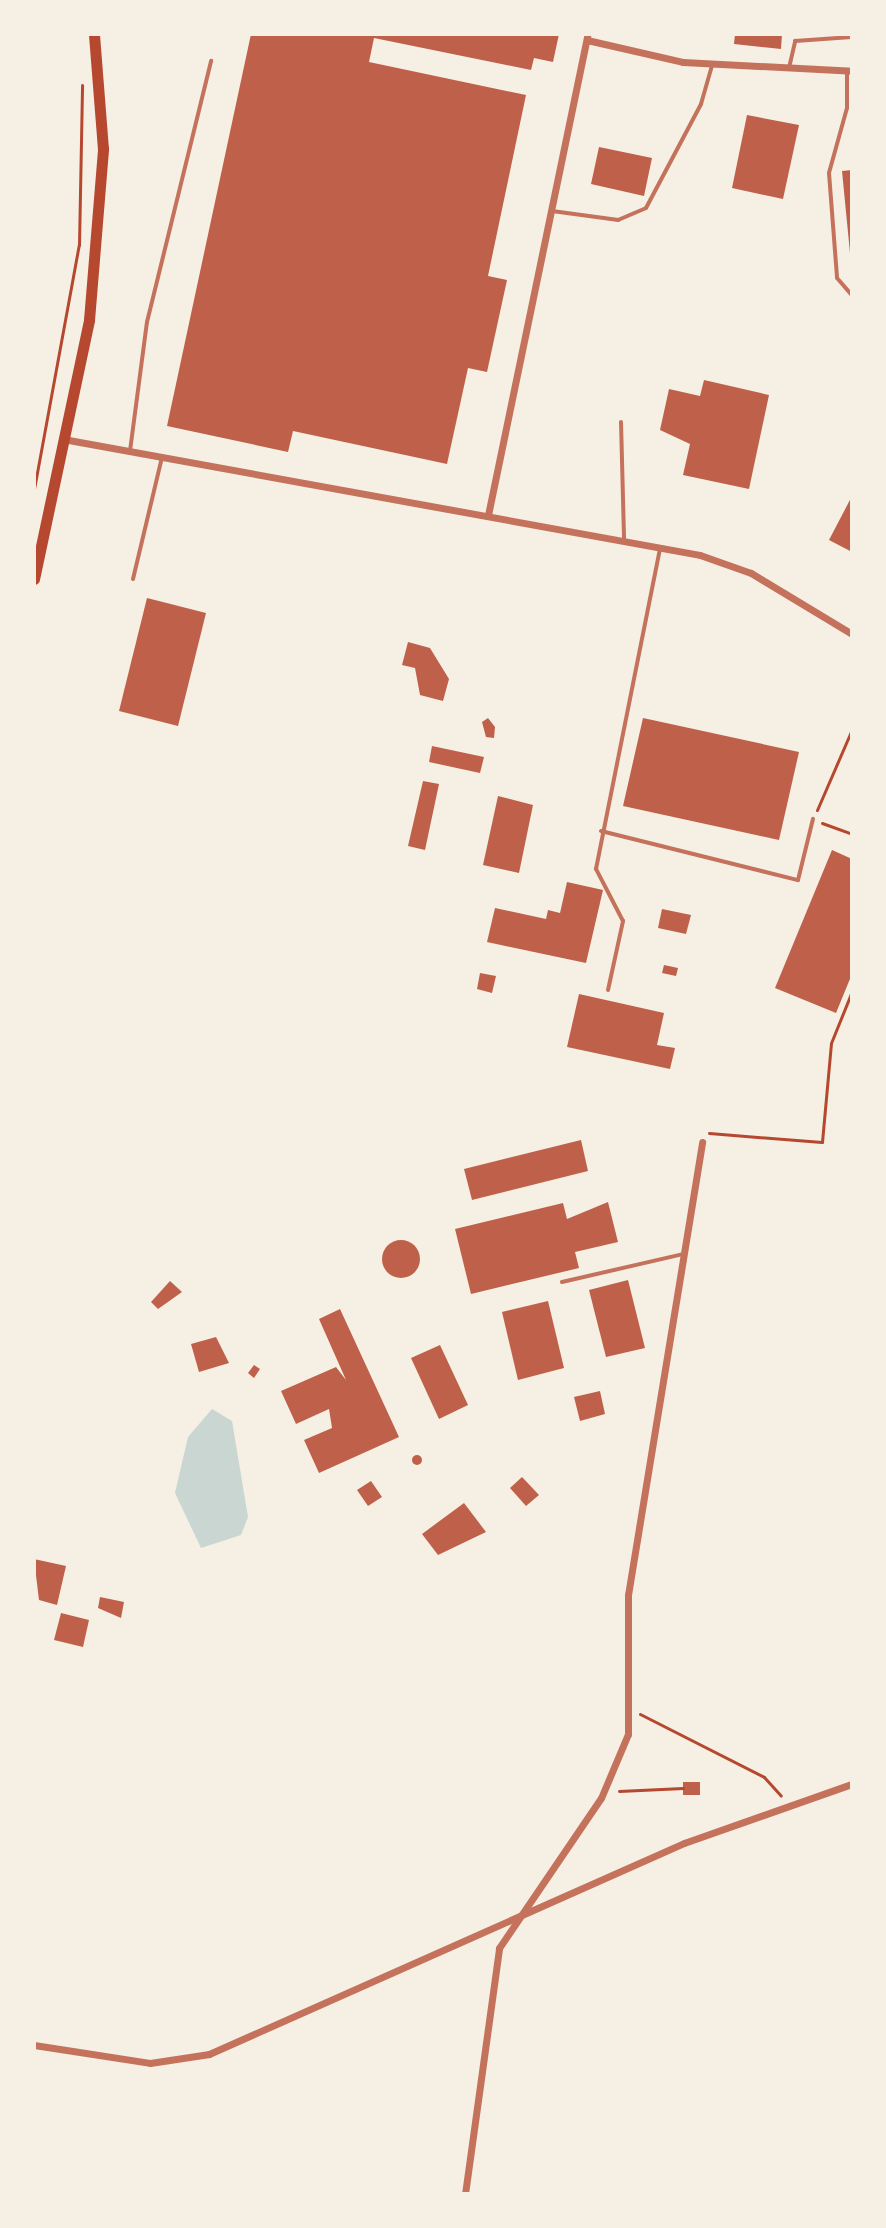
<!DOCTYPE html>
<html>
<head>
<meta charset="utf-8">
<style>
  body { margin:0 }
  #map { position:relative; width:886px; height:2228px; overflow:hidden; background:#f6efe4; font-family:"Zilla Slab",serif }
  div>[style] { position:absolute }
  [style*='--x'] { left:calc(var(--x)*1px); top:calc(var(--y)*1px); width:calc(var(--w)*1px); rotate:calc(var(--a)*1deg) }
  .water>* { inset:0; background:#c9d6d2 }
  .building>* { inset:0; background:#bf614a }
  .round { border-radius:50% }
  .path>* { height:3px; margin:-1.5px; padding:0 1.5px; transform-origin:1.5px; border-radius:1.5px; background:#b5482f }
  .service>* { height:4px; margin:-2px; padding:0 2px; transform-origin:2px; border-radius:2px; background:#c5725c }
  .minor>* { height:7px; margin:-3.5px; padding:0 3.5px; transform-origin:3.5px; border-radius:3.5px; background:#c5725c }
  .secondary>* { height:11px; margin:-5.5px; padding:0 5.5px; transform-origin:5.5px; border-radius:5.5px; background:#b5482f }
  span { translate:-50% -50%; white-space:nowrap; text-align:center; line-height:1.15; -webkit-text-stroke:8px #f6efe4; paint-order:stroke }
  .frame { position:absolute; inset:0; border:36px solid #f6efe4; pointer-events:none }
</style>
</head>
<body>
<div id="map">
  <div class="water">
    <div style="clip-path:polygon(212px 1409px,232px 1421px,248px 1517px,241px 1535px,201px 1548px,175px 1493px,188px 1437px)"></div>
  </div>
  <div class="building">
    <div style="clip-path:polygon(251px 34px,559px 34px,553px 62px,534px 58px,531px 70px,374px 38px,369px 62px,526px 95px,488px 276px,507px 280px,487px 372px,468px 368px,447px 464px,293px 431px,288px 452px,167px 426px)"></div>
    <div style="clip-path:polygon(735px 34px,782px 34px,781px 49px,734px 44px)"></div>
    <div style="clip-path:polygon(747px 115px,799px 125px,783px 199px,732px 188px)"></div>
    <div style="clip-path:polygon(599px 147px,652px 158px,644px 196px,591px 184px)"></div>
    <div style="clip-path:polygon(852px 170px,852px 253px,850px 253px,842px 171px)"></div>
    <div style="clip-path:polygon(704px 380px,769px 395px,749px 489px,683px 475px,690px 444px,660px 430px,669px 389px,700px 396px)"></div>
    <div style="clip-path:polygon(852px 496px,852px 552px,829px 540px)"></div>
    <div style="clip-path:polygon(147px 598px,206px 613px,178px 726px,119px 711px)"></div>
    <div style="clip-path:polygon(408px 642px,430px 648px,449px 679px,443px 701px,420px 695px,415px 668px,402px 665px)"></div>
    <div style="clip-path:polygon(488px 718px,495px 727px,494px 738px,486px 737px,482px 722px)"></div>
    <div style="clip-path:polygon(643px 718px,799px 752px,779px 840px,623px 806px)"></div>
    <div style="clip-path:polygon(432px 746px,484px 757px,480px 773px,429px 762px)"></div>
    <div style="clip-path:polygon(423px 781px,439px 784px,425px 850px,408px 846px)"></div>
    <div style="clip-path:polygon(498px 796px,533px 805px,519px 873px,483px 865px)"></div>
    <div style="clip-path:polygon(832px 850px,852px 859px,852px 974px,836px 1013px,775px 988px)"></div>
    <div style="clip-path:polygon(567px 882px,603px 890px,586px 963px,487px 942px,495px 908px,546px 919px,548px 910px,560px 913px)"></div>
    <div style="clip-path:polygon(662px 909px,691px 915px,686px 934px,658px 928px)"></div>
    <div style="clip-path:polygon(664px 965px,678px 968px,676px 976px,662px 973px)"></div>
    <div style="clip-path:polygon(480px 973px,496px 976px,492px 993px,477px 989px)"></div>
    <div style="clip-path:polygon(579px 994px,664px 1013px,657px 1045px,675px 1048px,670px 1069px,567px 1047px)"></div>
    <div style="clip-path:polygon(581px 1140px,588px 1171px,472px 1200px,464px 1169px)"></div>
    <div style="clip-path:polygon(608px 1202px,618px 1242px,575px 1252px,579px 1268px,471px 1294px,455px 1229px,563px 1203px,567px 1219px)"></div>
    <div class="round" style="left:382px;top:1240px;width:38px;height:38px"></div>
    <div style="clip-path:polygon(628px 1280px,645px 1348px,606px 1357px,589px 1290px)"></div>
    <div style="clip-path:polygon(170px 1281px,182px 1292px,158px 1309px,151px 1302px)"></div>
    <div style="clip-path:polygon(548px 1301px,564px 1368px,518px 1380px,502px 1312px)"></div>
    <div style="clip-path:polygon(340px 1309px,399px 1437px,319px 1473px,304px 1440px,332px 1428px,329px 1409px,296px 1424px,281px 1391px,336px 1367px,346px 1380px,319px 1319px)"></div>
    <div style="clip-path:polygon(216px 1337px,229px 1363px,199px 1372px,191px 1344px)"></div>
    <div style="clip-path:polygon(440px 1345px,468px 1405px,439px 1419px,411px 1358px)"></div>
    <div style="clip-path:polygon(254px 1365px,260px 1369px,254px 1378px,248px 1373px)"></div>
    <div style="clip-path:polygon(600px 1391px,605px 1414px,580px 1421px,574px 1397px)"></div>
    <div class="round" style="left:412px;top:1455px;width:10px;height:10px"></div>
    <div style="clip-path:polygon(522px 1477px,539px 1495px,526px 1506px,510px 1488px)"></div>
    <div style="clip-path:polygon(371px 1481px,382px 1497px,368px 1506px,357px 1490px)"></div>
    <div style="clip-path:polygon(464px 1503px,486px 1532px,438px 1555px,422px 1534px)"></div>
    <div style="clip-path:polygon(34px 1559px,66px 1566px,57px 1605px,39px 1600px)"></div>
    <div style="clip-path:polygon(100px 1597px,124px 1602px,121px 1618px,98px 1608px)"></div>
    <div style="clip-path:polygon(61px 1613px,89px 1620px,83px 1647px,54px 1640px)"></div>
    <div style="clip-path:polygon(683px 1782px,700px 1782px,700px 1795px,683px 1795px)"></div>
  </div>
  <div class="path">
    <div style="--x:34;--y:489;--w:248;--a:-79.6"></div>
    <div style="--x:79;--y:245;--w:160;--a:-88.9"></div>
    <div style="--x:817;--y:810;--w:88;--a:-66.6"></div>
    <div style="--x:822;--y:823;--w:32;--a:20"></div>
    <div style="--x:709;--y:1133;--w:113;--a:4.6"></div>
    <div style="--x:822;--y:1142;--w:99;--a:-84.8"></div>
    <div style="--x:831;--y:1043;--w:56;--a:-68"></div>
    <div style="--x:640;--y:1714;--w:139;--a:26.9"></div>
    <div style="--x:764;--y:1777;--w:25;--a:48"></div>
    <div style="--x:619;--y:1791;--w:64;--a:-2.7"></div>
  </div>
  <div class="service">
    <div style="--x:789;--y:68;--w:28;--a:-77"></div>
    <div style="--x:795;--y:41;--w:57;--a:-4"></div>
    <div style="--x:847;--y:71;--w:37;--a:90"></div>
    <div style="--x:847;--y:108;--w:67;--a:105.5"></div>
    <div style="--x:829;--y:173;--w:105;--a:85.6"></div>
    <div style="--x:837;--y:278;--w:23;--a:49"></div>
    <div style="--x:552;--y:211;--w:67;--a:7.8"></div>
    <div style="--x:618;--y:220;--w:30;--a:-23"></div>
    <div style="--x:646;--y:208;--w:118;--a:-62.1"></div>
    <div style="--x:701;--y:104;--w:40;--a:-74"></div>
    <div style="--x:621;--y:422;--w:117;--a:88.5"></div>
    <div style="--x:130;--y:451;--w:130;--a:-82.5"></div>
    <div style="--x:147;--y:322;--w:269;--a:-76.2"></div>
    <div style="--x:133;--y:579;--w:125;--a:-76.6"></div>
    <div style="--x:601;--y:831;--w:203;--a:14"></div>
    <div style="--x:798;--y:880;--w:63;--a:-76.2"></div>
    <div style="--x:608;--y:990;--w:71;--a:-77.7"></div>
    <div style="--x:623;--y:921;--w:59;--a:-117.4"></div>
    <div style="--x:596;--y:869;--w:326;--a:-78.7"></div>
    <div style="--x:562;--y:1282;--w:124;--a:-13"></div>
  </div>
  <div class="minor">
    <div style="--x:587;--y:40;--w:98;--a:12.9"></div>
    <div style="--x:683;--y:62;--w:169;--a:3"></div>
    <div style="--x:63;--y:439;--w:647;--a:10.32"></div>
    <div style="--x:700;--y:555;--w:54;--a:19.4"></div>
    <div style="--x:751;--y:573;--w:118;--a:31.1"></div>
    <div style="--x:488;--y:515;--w:491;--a:-78.3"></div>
    <div style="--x:34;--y:2045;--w:117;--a:8.8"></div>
    <div style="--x:150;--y:2063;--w:60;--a:-8.7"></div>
    <div style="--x:209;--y:2054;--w:520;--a:-23.95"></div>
    <div style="--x:684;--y:1843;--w:178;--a:-19.4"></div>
    <div style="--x:465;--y:2194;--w:248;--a:-82.1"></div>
    <div style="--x:499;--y:1948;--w:181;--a:-55.8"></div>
    <div style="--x:601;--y:1798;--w:69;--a:-67.1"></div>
    <div style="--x:628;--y:1734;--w:139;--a:-90"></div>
    <div style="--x:628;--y:1595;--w:459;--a:-80.7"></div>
  </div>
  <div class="secondary">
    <div style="--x:34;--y:579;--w:265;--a:-78"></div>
    <div style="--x:89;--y:320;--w:172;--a:-85.3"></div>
    <div style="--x:103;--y:149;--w:115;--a:-94.5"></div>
  </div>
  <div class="frame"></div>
</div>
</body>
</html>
